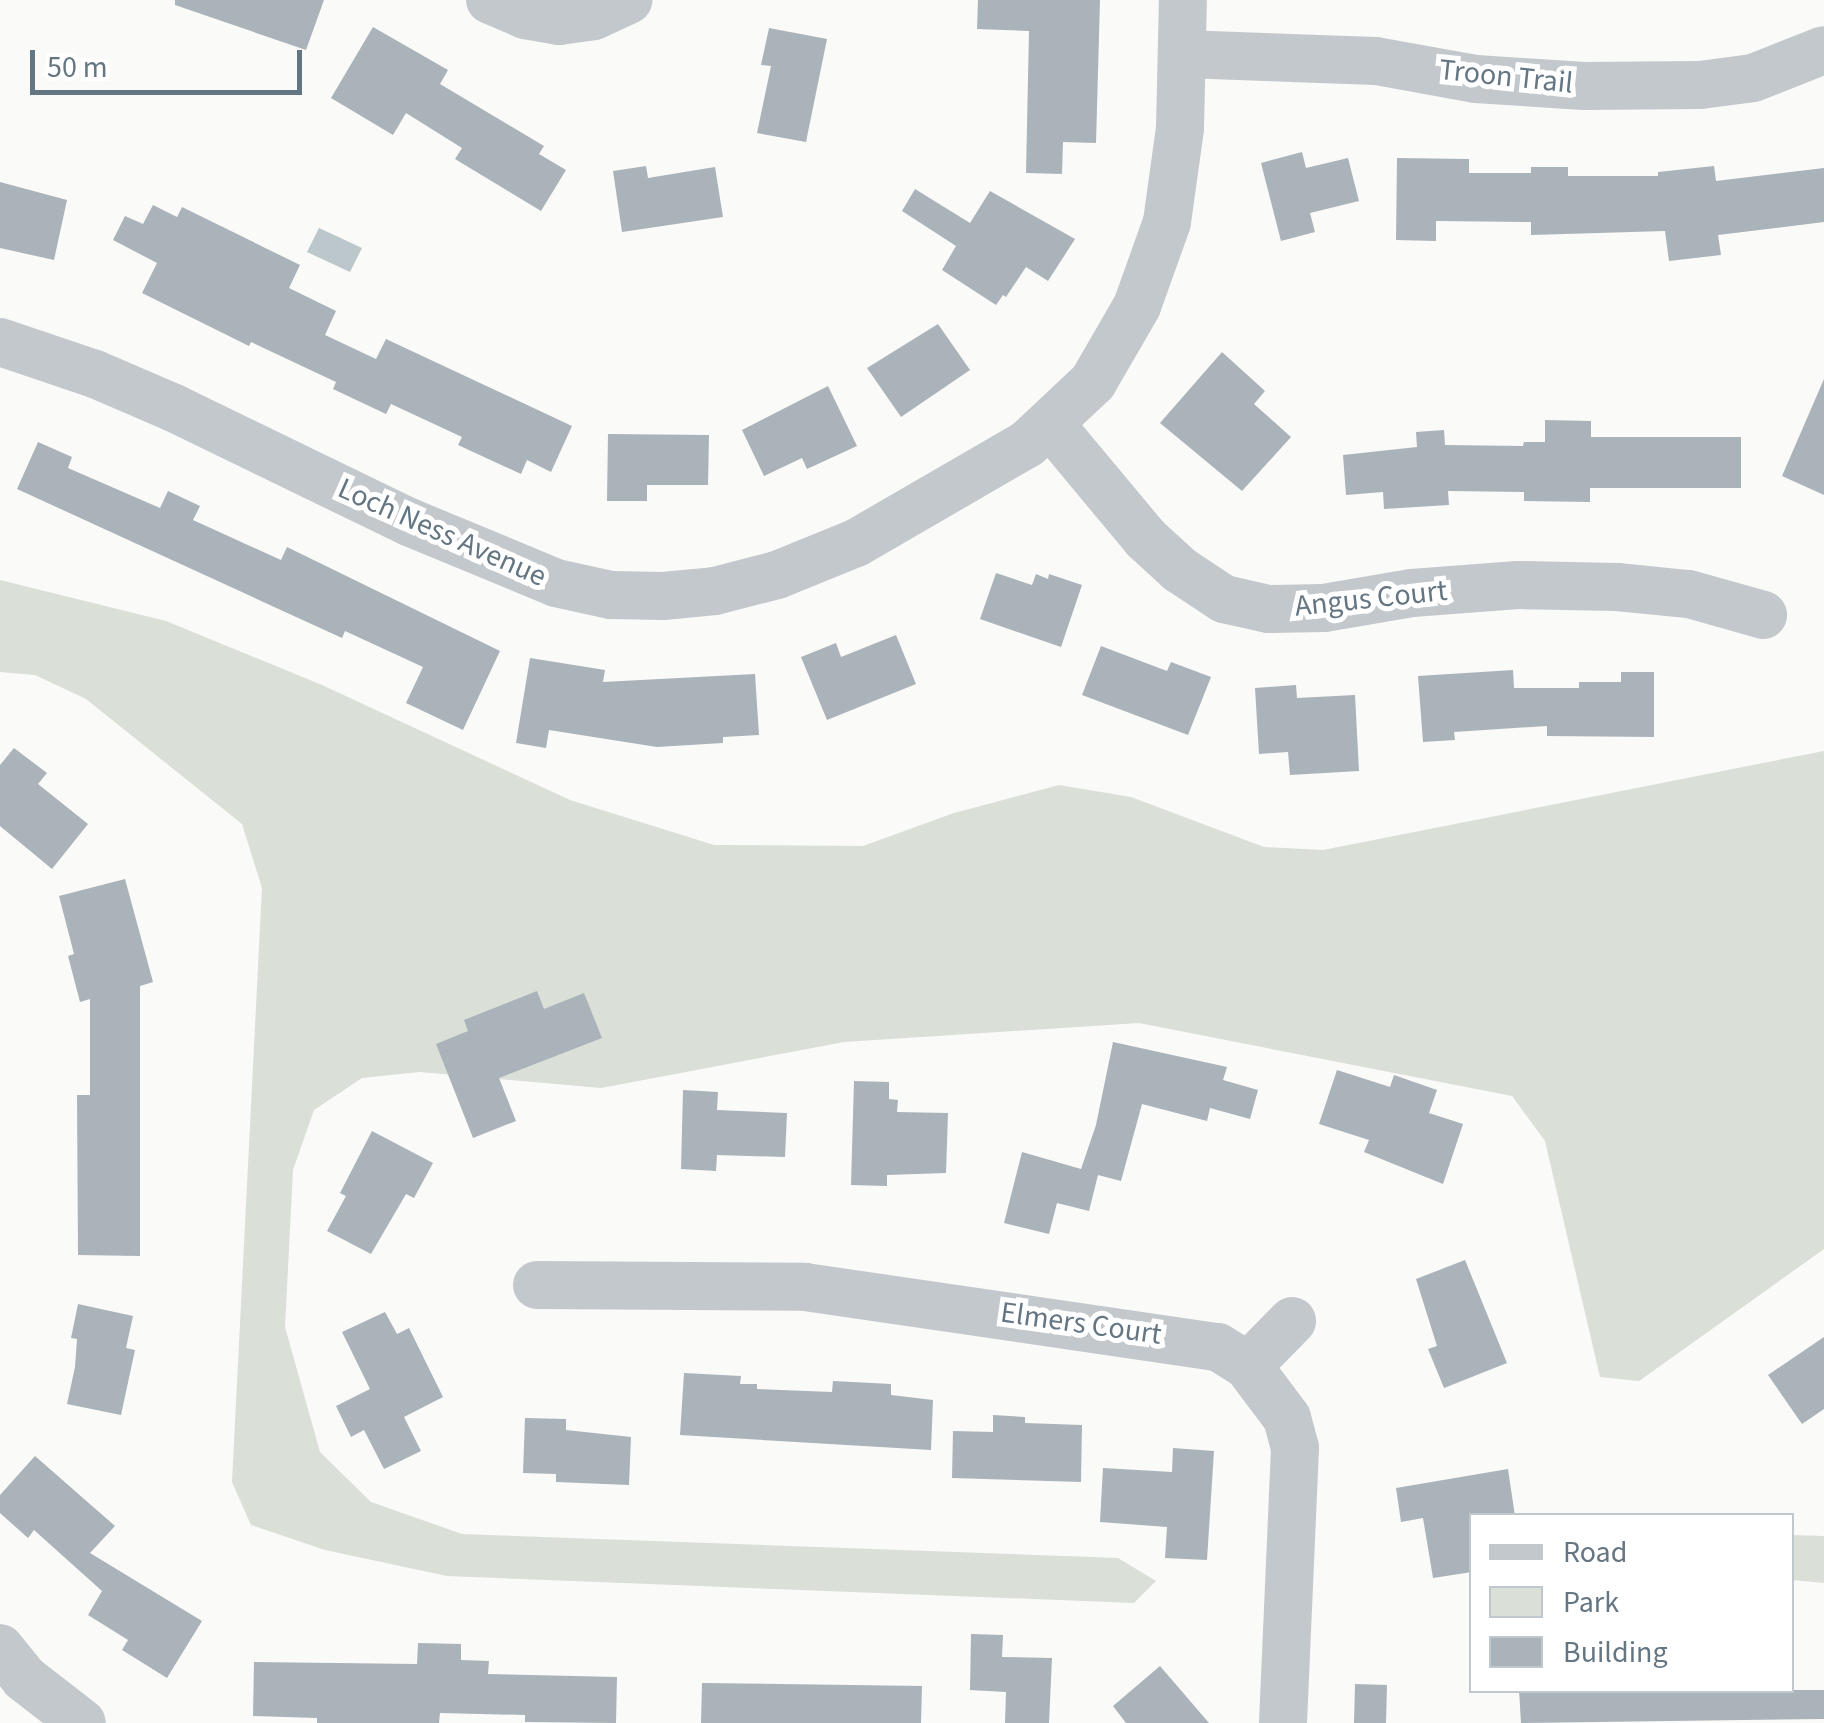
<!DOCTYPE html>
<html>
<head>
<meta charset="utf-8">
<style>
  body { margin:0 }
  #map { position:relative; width:1824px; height:1723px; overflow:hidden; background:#fafaf8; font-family:"Source Sans 3",sans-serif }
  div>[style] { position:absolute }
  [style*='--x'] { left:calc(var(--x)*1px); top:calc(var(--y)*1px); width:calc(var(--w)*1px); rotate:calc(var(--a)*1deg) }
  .green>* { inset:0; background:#dadfd7 }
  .water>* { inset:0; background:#bbc7cb }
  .building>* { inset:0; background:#aab3b9 }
  .minor>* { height:48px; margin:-24px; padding:0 24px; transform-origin:24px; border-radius:24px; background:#c3c8cc }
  span { translate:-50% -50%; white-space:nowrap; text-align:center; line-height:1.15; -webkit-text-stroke:10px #fff; paint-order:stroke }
  .street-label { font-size:30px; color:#657683 }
  .legend { position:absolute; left:1469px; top:1513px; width:325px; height:180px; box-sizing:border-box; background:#fff; border:2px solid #c1c8cd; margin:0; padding:12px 18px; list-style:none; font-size:30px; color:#657683 }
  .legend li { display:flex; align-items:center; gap:20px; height:50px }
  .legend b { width:50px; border:2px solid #c1c8cd }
  .scale { position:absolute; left:30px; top:50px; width:272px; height:45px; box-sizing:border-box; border:5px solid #657683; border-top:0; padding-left:12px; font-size:30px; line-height:35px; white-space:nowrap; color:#657683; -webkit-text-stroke:8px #fff; paint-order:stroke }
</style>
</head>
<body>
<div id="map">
  <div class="green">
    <div style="clip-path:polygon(0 580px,166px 621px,322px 685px,570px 800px,714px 845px,863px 846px,954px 813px,1059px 785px,1131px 797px,1264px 847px,1323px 850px,1824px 751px,1824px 1249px,1639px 1381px,1600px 1377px,1545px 1141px,1512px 1096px,1139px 1023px,844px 1042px,601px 1088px,420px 1072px,362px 1078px,314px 1110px,293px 1170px,285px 1327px,320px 1452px,371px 1502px,462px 1534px,1118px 1558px,1156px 1581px,1134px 1603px,447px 1576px,325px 1550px,251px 1525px,232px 1482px,262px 888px,242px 824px,86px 699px,35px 675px,0 672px)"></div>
    <div style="clip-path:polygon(1792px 1535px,1824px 1536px,1824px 1583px,1792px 1580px)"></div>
  </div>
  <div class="water">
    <div style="clip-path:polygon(319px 228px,362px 248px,350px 272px,307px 252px)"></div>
  </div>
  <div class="building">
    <div style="clip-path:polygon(175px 0,324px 0,306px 50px,175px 5px)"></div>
    <div style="clip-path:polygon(978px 0,1100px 0,1096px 143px,1063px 142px,1062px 174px,1026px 173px,1029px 31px,977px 29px)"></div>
    <div style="clip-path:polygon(373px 27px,448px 70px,440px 84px,544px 146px,539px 154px,566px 170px,541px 211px,455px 159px,462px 148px,406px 113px,393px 135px,331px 98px)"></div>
    <div style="clip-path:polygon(769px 28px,827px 39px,806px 142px,757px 133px,771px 66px,761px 65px)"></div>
    <div style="clip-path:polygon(1302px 152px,1306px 168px,1348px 158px,1359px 201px,1310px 213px,1315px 232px,1281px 241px,1261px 163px)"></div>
    <div style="clip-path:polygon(1397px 158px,1469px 159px,1469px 173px,1531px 173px,1531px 167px,1568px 167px,1568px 176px,1658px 176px,1658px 172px,1714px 166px,1716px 181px,1824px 168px,1824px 222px,1718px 235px,1721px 255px,1669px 261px,1665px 231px,1531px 235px,1531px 222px,1436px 221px,1436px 241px,1396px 240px)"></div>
    <div style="clip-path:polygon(646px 166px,648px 178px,715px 167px,723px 217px,622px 232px,613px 171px)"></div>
    <div style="clip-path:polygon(0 182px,67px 200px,54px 260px,0 248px)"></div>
    <div style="clip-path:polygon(915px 189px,970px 223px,990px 191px,1075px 239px,1048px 281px,1026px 267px,1006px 297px,1003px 295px,996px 305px,942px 270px,956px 246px,902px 211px)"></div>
    <div style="clip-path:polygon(153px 205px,177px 217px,182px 207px,300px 265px,289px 288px,336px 311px,325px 335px,376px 359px,386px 339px,572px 426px,551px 472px,527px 460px,521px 474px,458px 445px,462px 437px,391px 404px,386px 414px,333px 389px,336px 382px,251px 342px,249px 346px,142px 293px,157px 263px,113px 240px,125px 216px,143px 224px)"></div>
    <div style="clip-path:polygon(938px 324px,970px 370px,901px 417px,867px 368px)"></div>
    <div style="clip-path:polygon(1222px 352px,1265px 391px,1254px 404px,1291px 437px,1242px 491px,1160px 423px)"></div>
    <div style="clip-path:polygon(1824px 379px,1824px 495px,1782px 476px)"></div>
    <div style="clip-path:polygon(828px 386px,857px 446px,807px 469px,802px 458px,764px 476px,742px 430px)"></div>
    <div style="clip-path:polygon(1545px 420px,1591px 421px,1591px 437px,1741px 437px,1741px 488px,1590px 488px,1590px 502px,1524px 501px,1524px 492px,1448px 491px,1449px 505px,1384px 509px,1383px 492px,1346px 495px,1343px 455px,1417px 447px,1416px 432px,1444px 430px,1445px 445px,1523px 446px,1524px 442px,1545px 442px)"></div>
    <div style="clip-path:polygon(608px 434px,709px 435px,708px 485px,647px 485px,647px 501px,607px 501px)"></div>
    <div style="clip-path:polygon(38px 442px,72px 457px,68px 468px,160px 508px,168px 491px,200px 506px,193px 520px,281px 560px,287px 547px,500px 651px,463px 730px,406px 703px,423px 667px,345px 631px,342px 638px,17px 489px)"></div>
    <div style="clip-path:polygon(996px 573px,1032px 585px,1036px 574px,1048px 579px,1049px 574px,1082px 585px,1061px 647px,980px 619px)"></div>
    <div style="clip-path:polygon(896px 635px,916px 684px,827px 720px,801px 657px,836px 643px,841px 657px)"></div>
    <div style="clip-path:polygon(1101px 646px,1167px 671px,1171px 662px,1211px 677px,1188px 735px,1082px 695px)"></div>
    <div style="clip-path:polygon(530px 658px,605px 670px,603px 682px,755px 674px,759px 735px,723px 737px,723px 743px,657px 747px,549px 730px,546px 748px,516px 743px)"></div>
    <div style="clip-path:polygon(1513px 670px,1514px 688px,1579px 688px,1579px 682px,1621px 682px,1621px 672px,1654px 672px,1654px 737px,1547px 736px,1547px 726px,1454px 732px,1455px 740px,1423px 742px,1418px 676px)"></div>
    <div style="clip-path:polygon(1296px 685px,1297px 698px,1355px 695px,1359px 771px,1290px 775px,1288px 752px,1259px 754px,1255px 688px)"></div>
    <div style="clip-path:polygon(14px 748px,47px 773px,38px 784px,88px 824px,52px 869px,0 826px,0 765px)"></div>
    <div style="clip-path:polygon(125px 879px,153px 982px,140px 986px,140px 1256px,78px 1255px,77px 1095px,90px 1095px,90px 999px,80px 1002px,68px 956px,74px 954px,59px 896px)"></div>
    <div style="clip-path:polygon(537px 991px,544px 1009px,584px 993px,602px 1038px,499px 1078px,516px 1121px,473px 1138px,436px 1044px,468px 1031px,464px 1020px)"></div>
    <div style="clip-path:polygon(1113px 1042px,1227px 1067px,1223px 1080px,1258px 1090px,1250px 1119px,1210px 1108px,1207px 1121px,1142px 1104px,1121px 1181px,1098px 1175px,1089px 1211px,1057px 1203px,1049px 1234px,1004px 1223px,1022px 1152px,1081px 1169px,1096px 1125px)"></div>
    <div style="clip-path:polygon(1337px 1070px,1390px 1087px,1394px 1075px,1437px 1090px,1429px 1113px,1463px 1124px,1443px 1184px,1364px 1152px,1369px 1140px,1319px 1124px)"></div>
    <div style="clip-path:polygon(854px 1081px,889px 1082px,889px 1099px,898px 1100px,897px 1112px,948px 1113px,946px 1173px,887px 1175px,887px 1186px,851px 1185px)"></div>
    <div style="clip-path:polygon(683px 1090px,718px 1092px,717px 1110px,787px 1113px,785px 1157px,717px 1155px,716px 1171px,681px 1169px)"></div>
    <div style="clip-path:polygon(372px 1131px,433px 1163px,414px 1198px,406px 1194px,371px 1254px,327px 1231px,346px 1196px,340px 1193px)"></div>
    <div style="clip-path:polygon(1465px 1260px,1507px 1363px,1444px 1388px,1428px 1349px,1437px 1346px,1416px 1279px)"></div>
    <div style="clip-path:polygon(78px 1304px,133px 1316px,126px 1348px,135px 1350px,121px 1415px,67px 1404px,75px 1367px,77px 1339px,71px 1338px)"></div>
    <div style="clip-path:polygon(385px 1312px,397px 1334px,409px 1328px,443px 1397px,404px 1417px,421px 1451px,384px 1469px,364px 1430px,351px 1437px,336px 1406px,370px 1389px,342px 1332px)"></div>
    <div style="clip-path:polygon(1824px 1337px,1824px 1409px,1802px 1424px,1768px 1375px)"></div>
    <div style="clip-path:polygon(684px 1373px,741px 1376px,740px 1384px,757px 1384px,757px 1389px,832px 1392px,833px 1381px,891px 1384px,891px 1395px,933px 1400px,931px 1450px,680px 1435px)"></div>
    <div style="clip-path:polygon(993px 1415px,1025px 1417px,1025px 1423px,1082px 1425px,1081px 1482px,952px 1478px,953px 1431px,993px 1432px)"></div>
    <div style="clip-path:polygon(525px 1418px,566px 1419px,566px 1430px,631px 1437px,629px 1485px,556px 1482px,556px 1474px,523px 1473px)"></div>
    <div style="clip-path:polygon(1173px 1448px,1214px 1451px,1207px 1560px,1165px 1558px,1167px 1527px,1100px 1522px,1103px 1468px,1172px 1472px)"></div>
    <div style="clip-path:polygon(35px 1456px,115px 1526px,90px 1553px,202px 1621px,167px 1678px,122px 1650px,128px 1640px,88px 1615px,102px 1591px,34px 1530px,28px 1538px,0 1513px,0 1495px)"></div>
    <div style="clip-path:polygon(1508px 1469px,1515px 1516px,1472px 1516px,1472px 1572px,1433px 1578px,1423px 1518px,1401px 1522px,1396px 1488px)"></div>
    <div style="clip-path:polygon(971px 1634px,1003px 1635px,1002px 1657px,1052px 1658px,1049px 1723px,1005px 1723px,1006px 1692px,970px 1690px)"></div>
    <div style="clip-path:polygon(418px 1643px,461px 1644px,461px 1660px,489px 1661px,488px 1674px,617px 1677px,616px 1723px,525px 1722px,525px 1715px,440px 1713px,439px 1723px,317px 1723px,317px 1718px,253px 1716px,254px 1662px,417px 1664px)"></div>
    <div style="clip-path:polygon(1160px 1666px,1209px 1723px,1126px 1723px,1113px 1706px)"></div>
    <div style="clip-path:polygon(702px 1683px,922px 1686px,921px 1723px,701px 1723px)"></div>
    <div style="clip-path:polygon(1355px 1684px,1387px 1685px,1386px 1723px,1354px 1723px)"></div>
    <div style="clip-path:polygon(1519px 1690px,1824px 1690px,1824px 1719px,1521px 1723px)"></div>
  </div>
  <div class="minor">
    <div style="--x:490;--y:0;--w:38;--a:23"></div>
    <div style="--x:525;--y:15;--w:35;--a:10"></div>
    <div style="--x:559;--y:21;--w:35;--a:-8"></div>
    <div style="--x:594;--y:16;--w:38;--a:-25"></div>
    <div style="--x:1183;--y:54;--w:193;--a:2.1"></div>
    <div style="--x:1376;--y:61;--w:102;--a:10.2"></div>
    <div style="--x:1476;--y:79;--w:108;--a:3.7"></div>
    <div style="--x:1584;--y:86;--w:116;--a:-0.5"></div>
    <div style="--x:1700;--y:85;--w:53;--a:-7.5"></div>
    <div style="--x:1753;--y:78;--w:76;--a:-21.5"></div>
    <div style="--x:0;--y:342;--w:100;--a:18.6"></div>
    <div style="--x:95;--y:374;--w:86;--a:23.3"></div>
    <div style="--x:174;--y:408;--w:261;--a:25.9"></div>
    <div style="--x:409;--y:522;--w:159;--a:22.5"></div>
    <div style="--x:556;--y:583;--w:56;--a:12.3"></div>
    <div style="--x:611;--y:595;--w:52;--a:1.1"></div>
    <div style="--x:663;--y:596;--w:52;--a:-5.5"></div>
    <div style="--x:715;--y:591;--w:64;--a:-14.5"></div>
    <div style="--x:777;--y:575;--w:85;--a:-22.1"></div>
    <div style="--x:856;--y:543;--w:198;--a:-30.1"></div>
    <div style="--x:1027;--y:444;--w:91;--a:-43.2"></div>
    <div style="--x:1093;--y:382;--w:88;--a:-59.9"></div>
    <div style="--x:1137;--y:306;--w:89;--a:-70.3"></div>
    <div style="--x:1167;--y:222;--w:95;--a:-82.1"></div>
    <div style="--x:1180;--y:128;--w:128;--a:-88.7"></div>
    <div style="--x:1051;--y:425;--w:147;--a:50.2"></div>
    <div style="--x:1145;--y:538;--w:47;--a:42.4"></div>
    <div style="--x:1180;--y:570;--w:53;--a:33.4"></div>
    <div style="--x:1224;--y:599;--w:45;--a:12.8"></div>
    <div style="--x:1268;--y:609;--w:56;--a:-1"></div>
    <div style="--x:1324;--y:608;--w:89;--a:-9.7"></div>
    <div style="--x:1412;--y:593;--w:106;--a:-4.3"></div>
    <div style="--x:1518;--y:585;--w:99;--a:1.2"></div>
    <div style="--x:1617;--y:587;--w:72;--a:5.6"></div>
    <div style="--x:1689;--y:594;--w:77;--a:15.8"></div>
    <div style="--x:537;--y:1285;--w:268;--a:0.4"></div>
    <div style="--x:805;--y:1287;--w:417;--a:8.3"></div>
    <div style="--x:1218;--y:1347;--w:36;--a:32"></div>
    <div style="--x:1248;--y:1366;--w:65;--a:53.1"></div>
    <div style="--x:1287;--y:1418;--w:31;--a:75"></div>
    <div style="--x:1295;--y:1448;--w:275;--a:92.5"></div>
    <div style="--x:1248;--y:1366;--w:63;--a:-45.6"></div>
    <div style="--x:0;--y:1648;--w:38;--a:51"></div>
    <div style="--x:24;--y:1678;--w:73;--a:37.8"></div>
  </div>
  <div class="street-label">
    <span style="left:1506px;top:77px;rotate:6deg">Troon Trail</span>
    <span style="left:442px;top:533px;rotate:24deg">Loch Ness Avenue</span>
    <span style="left:1371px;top:599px;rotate:-6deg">Angus Court</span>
    <span style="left:1081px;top:1324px;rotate:8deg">Elmers Court</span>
  </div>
  <ul class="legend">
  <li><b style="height:12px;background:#c3c8cc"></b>Road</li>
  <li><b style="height:28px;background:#dadfd7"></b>Park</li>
  <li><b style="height:28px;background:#aab3b9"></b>Building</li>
  </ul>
  <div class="scale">50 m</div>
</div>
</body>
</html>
